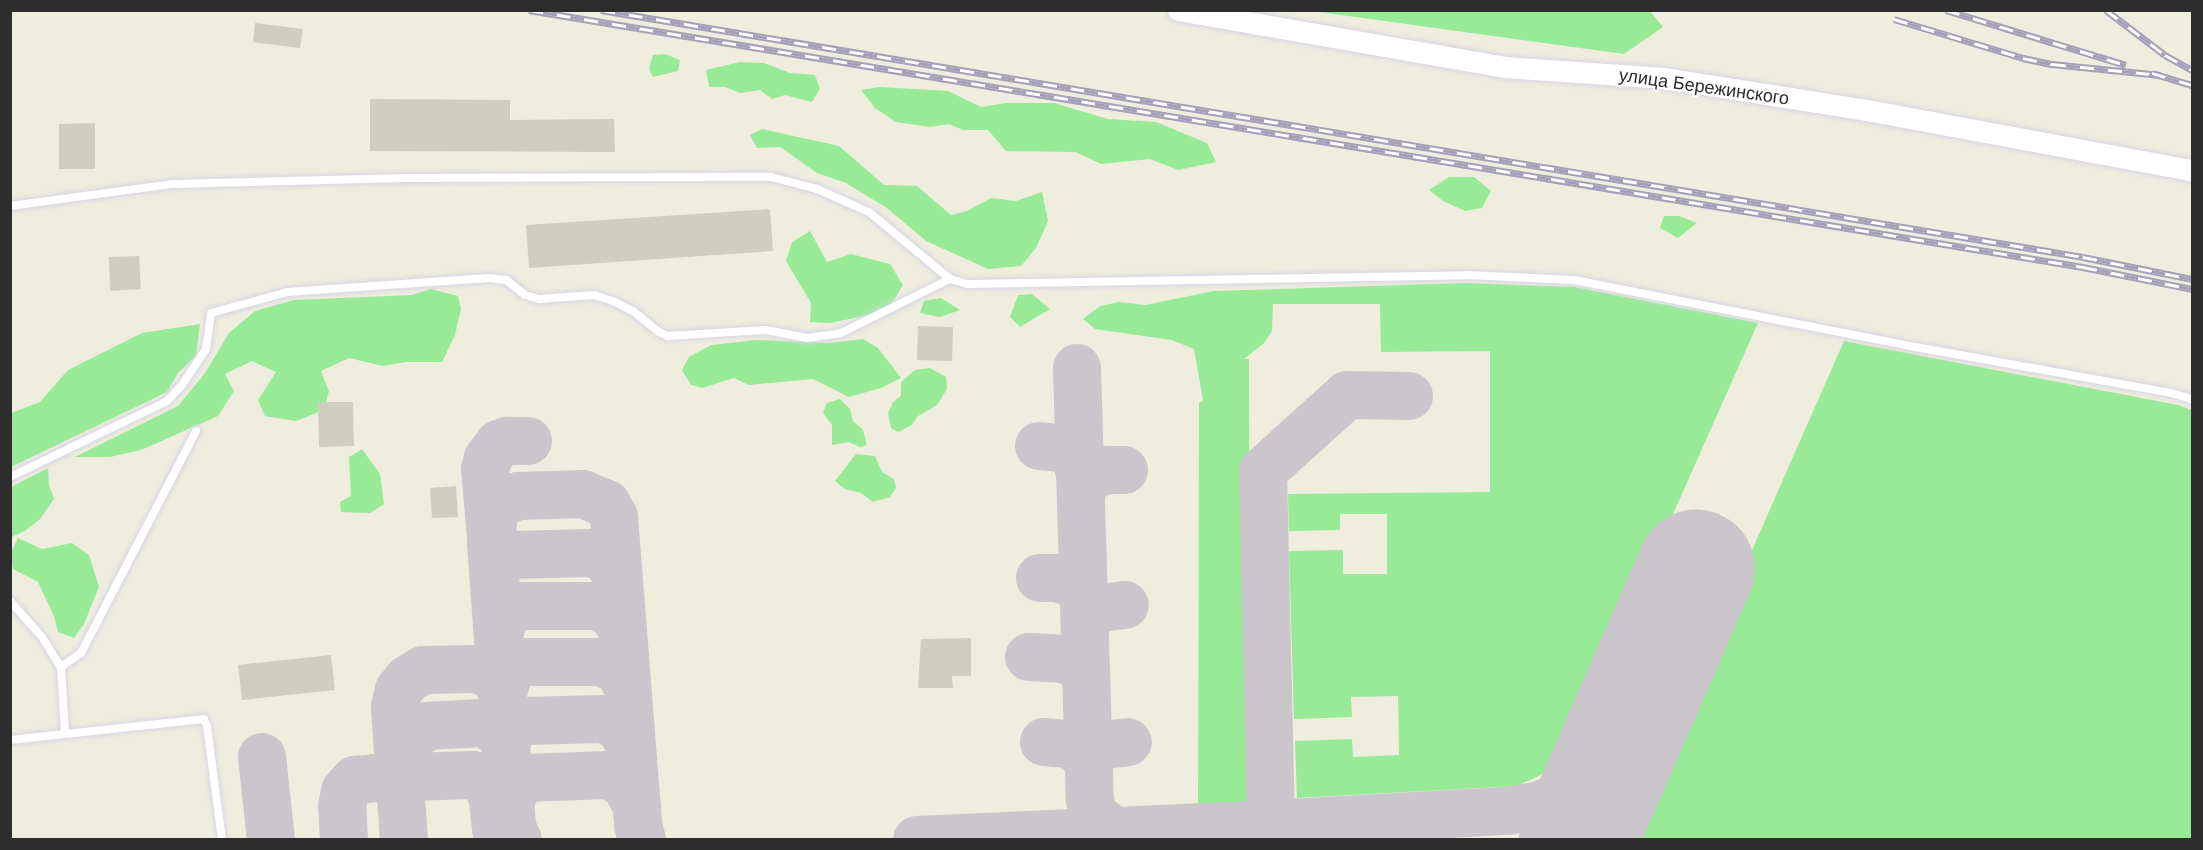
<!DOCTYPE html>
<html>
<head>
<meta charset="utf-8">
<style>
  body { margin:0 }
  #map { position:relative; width:2203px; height:850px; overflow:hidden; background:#efedde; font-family:Helvetica,sans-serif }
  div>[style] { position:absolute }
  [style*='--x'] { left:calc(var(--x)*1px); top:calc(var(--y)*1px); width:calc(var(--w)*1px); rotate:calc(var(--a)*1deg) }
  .green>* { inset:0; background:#98ea97 }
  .taxiway>* { height:48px; margin:-24px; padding:0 24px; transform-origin:24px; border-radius:24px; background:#cac6cc }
  .runway>* { height:118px; margin:-59px; padding:0 59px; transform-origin:59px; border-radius:59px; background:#cac6cc }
  .building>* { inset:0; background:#cfcec0 }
  .roads { filter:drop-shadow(0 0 2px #d6d3e6) drop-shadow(0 0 2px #d6d3e6) }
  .service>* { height:8px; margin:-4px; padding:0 4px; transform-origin:4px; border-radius:4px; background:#fff }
  .secondary>* { height:21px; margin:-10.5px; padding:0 10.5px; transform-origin:10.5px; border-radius:10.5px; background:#fff }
  .rail>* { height:7px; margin-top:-3.5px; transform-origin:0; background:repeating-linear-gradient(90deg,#fff 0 14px,#a4a0b9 0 28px); box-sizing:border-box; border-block:2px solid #a4a0b9 }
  span { translate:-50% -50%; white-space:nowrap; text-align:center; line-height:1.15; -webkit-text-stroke:5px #fff; paint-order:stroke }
  .street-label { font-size:18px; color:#2d2d2d }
  .frame { position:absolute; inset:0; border:12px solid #2d2d2d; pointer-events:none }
</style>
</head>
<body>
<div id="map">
  <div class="green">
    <div style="clip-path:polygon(1650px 11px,1663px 27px,1624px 54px,1312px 11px)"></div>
    <div style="clip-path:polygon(665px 54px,680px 60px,678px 71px,653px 77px,649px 69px,653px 55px)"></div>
    <div style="clip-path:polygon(740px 62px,764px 63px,790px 73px,815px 75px,820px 89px,812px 102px,785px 95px,772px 99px,760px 90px,740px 93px,725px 87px,709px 87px,706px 70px)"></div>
    <div style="clip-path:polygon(880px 87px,948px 91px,981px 107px,1006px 103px,1054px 103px,1108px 119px,1156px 122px,1207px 143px,1216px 162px,1178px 170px,1150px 159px,1101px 164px,1076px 152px,1006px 151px,988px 130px,963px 130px,949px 124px,930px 127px,896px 122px,875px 108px,861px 90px)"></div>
    <div style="clip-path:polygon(762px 129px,839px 146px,884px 185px,917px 186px,951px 215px,967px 211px,991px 198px,1016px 201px,1042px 192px,1048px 221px,1036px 248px,1021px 266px,988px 269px,926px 241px,887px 208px,846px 183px,817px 173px,780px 147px,757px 148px,750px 135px)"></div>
    <div style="clip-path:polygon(1449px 177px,1474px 177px,1491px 191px,1482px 208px,1465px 211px,1443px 201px,1429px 190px)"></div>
    <div style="clip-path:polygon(1664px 216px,1679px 216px,1697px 223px,1678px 238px,1660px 228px)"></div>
    <div style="clip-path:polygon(810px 231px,827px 262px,851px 254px,890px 264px,903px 285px,892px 303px,874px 314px,830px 323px,810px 322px,811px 303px,786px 261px,792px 242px)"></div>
    <div style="clip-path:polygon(1466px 283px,1575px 287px,1758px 323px,1565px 757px,1545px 773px,1517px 786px,1297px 798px,1295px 741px,1352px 739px,1353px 757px,1399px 755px,1398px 696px,1351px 697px,1352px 717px,1294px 719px,1289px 551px,1343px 550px,1343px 574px,1387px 574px,1387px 514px,1340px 514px,1340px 530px,1289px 531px,1288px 494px,1490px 492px,1490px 351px,1381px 352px,1380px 304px,1273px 304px,1272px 331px,1264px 343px,1244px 359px,1249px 359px,1250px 806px,1198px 810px,1199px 403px,1203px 400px,1194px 349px,1172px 340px,1095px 329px,1083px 319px,1100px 306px,1119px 302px,1145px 305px,1214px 291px)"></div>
    <div style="clip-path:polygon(431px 289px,458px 296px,461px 309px,455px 335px,442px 362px,406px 362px,383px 366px,349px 358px,321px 371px,329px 391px,324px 410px,296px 421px,265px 416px,258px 400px,276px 372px,252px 361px,225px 374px,234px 391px,218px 416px,141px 450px,110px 457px,75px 457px,178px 406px,205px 373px,229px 333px,255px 311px,294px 300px,412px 295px)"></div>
    <div style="clip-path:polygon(1032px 294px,1050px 309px,1020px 327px,1010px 317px,1018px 295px)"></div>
    <div style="clip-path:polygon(941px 298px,960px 310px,940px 317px,920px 313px,924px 301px)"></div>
    <div style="clip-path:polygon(200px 324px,196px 356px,178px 373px,167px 392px,11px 467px,11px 413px,40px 402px,68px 370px,142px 333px)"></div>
    <div style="clip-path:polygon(863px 339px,878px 348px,901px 378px,881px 388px,849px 397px,813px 379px,749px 385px,734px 378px,702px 388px,691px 385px,682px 370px,689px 357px,711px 345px,756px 340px,829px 343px)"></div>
    <div style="clip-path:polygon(1844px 341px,2178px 405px,2192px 410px,2192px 839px,1625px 839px)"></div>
    <div style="clip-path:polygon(930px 368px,946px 377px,947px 389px,937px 405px,918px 416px,912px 425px,898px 432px,891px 428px,888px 413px,893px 402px,901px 396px,901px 382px,915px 370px)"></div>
    <div style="clip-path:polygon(840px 399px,850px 409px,853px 421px,863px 430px,867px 445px,860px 447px,849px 442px,832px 445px,832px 425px,823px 413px,827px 403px)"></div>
    <div style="clip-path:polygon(362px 449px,380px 474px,384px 504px,370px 513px,341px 512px,340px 502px,351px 496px,349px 457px)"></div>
    <div style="clip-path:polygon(856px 454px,875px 456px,882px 472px,894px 479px,896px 488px,890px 497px,873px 502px,861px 493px,845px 489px,835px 481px)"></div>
    <div style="clip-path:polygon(48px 468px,49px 485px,54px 499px,40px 519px,25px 531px,11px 537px,11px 487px)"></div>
    <div style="clip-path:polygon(18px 538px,42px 549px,72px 543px,89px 555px,99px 587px,84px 624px,74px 638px,58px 632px,54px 616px,38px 582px,13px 569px,11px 552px)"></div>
  </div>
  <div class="taxiway">
    <div style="--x:1077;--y:368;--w:432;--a:88.3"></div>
    <div style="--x:1090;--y:800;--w:16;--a:76"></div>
    <div style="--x:1094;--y:816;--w:26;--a:36"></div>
    <div style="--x:1039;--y:446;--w:28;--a:6"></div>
    <div style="--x:1067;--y:449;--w:16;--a:50"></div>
    <div style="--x:1077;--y:461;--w:13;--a:77"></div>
    <div style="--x:1081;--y:496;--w:12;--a:-76"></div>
    <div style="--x:1084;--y:484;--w:9;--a:-49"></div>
    <div style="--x:1090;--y:477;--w:17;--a:-25"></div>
    <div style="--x:1105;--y:470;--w:19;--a:0"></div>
    <div style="--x:491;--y:537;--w:68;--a:-95"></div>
    <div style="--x:485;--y:469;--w:11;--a:-75"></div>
    <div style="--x:488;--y:458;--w:18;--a:-52"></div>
    <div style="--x:499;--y:444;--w:9;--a:-21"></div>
    <div style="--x:507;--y:441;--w:21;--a:0"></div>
    <div style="--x:1040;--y:578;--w:16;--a:0"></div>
    <div style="--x:1056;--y:578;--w:18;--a:16"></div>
    <div style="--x:1073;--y:583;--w:8;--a:45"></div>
    <div style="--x:1079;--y:589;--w:13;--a:67"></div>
    <div style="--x:495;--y:579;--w:16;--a:-75"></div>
    <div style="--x:499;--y:564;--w:14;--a:-39"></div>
    <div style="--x:510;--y:555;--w:82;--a:-1.4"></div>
    <div style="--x:592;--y:553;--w:19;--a:25"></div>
    <div style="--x:609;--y:561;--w:24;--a:66"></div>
    <div style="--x:1085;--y:627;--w:9;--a:-69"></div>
    <div style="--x:1088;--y:619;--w:16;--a:-43"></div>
    <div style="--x:1100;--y:608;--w:25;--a:-7"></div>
    <div style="--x:499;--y:637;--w:22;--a:-77"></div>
    <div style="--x:504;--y:616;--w:14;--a:-36"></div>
    <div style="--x:515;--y:608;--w:7;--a:-16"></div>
    <div style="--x:522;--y:606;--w:75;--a:0"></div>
    <div style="--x:597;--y:606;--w:19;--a:28"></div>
    <div style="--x:614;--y:615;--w:19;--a:62"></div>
    <div style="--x:1029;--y:657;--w:38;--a:3"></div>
    <div style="--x:1067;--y:659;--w:16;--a:35"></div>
    <div style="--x:1080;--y:668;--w:11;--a:56"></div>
    <div style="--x:503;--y:693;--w:22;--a:-74"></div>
    <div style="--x:509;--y:672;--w:13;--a:-39"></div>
    <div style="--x:519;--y:664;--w:8;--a:-14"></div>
    <div style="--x:527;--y:662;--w:74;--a:0"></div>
    <div style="--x:601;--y:662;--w:19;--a:25"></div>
    <div style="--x:618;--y:670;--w:17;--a:59"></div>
    <div style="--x:1044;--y:742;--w:25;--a:5"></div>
    <div style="--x:1069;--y:744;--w:16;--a:35"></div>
    <div style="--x:1082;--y:753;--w:12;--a:59"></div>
    <div style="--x:506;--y:750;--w:15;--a:-82"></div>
    <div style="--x:508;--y:735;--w:12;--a:-55"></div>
    <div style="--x:515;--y:725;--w:8;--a:-30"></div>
    <div style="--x:522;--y:721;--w:82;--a:-1.4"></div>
    <div style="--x:604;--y:719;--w:19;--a:28"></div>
    <div style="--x:621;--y:728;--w:25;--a:64"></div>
    <div style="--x:262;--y:757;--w:83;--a:83.8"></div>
    <div style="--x:399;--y:761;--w:24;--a:-66"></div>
    <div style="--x:409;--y:739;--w:22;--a:-36"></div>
    <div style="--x:427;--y:726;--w:54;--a:-3.2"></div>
    <div style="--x:481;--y:723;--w:8;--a:14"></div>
    <div style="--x:489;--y:725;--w:19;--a:43"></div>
    <div style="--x:503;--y:738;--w:12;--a:76"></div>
    <div style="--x:1088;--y:763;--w:8;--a:-67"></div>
    <div style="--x:1091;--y:756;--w:17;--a:-40"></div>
    <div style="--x:1104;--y:745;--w:24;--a:-7"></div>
    <div style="--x:510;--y:808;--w:16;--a:-79"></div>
    <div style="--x:513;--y:792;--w:19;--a:-47"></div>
    <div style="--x:526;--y:778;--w:83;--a:-2.1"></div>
    <div style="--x:609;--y:775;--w:18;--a:29"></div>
    <div style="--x:625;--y:784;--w:26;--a:62"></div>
    <div style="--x:1271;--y:824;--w:353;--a:-91.3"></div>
    <div style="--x:1263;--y:471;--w:113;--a:-42.1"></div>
    <div style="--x:1347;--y:395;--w:62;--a:0.9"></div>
    <div style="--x:344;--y:840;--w:33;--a:-93"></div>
    <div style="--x:342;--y:807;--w:16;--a:-79"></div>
    <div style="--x:345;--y:791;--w:15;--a:-48"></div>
    <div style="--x:355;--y:780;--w:21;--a:-5"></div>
    <div style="--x:376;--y:778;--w:97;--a:-1.8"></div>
    <div style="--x:473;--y:775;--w:8;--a:23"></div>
    <div style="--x:480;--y:778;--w:6;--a:39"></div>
    <div style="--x:485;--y:782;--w:15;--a:62"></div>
    <div style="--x:492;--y:795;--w:39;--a:83"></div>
    <div style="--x:404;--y:840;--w:133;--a:-93.9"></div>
    <div style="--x:395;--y:707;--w:17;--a:-77"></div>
    <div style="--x:399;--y:690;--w:14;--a:-51"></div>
    <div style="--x:408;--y:679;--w:17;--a:-31"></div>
    <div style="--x:423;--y:670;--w:54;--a:-1.1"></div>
    <div style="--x:477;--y:669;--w:17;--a:21"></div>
    <div style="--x:493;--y:675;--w:21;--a:61"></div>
    <div style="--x:518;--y:840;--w:11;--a:-117"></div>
    <div style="--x:513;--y:830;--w:14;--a:-98"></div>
    <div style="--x:511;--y:816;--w:275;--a:-94.2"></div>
    <div style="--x:491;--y:542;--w:27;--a:-84"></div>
    <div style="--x:494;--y:515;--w:14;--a:-60"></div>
    <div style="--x:501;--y:503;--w:18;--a:-22"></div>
    <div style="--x:518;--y:496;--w:65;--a:-1.8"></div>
    <div style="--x:583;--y:494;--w:26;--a:23"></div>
    <div style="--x:607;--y:504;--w:15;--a:62"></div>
    <div style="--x:614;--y:517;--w:309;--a:85.5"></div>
    <div style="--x:638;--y:825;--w:16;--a:75"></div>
    <div style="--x:917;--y:840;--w:354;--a:-2.6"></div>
    <div style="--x:1271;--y:824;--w:236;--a:-3.2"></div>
    <div style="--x:1507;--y:811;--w:29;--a:-10"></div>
    <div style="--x:1536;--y:806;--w:30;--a:-20"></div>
    <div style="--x:1564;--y:796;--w:51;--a:-30.6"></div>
  </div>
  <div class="runway">
    <div style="--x:1578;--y:840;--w:296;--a:-66.5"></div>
  </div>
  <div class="building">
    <div style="clip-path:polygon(255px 23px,303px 29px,300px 48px,253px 42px)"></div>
    <div style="clip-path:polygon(370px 99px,510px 100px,510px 120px,614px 119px,615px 152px,370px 151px)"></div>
    <div style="clip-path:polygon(95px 123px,95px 169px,59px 169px,59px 124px)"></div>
    <div style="clip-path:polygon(770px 209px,773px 251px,529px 268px,526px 225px)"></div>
    <div style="clip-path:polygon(139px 256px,141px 289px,110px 291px,109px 257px)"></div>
    <div style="clip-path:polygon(918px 326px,953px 327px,952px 361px,917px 360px)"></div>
    <div style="clip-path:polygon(318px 402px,353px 402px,354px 446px,319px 447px)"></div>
    <div style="clip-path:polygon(456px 486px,458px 517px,432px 518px,430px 488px)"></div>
    <div style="clip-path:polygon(971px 638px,971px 676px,952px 676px,953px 688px,918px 688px,921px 639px)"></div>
    <div style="clip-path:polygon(331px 655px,335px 690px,242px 700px,238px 665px)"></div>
  </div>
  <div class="roads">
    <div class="service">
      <div style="--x:10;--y:206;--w:163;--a:-7.7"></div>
      <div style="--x:172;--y:184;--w:232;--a:-1.5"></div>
      <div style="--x:404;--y:178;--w:367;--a:-0.2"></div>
      <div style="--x:771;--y:177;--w:48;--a:14.6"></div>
      <div style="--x:817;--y:189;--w:57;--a:23.9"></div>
      <div style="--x:869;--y:212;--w:105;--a:39.6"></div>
      <div style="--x:10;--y:477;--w:174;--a:-25.8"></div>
      <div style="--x:167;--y:401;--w:22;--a:-47"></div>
      <div style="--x:182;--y:385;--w:43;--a:-56.3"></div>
      <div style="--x:206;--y:349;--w:36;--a:-82"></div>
      <div style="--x:211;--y:313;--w:79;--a:-15.4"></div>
      <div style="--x:287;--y:292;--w:202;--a:-4"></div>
      <div style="--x:489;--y:278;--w:17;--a:7"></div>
      <div style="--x:506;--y:280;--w:24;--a:38"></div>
      <div style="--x:525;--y:295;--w:15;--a:16"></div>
      <div style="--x:539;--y:299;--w:55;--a:-4.2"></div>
      <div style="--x:594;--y:295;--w:22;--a:18"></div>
      <div style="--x:615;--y:302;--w:20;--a:27"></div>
      <div style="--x:633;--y:311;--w:33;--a:39"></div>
      <div style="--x:659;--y:332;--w:10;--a:24"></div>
      <div style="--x:668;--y:336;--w:98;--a:-3.5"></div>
      <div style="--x:766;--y:330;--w:42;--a:11"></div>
      <div style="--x:807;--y:338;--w:34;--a:-8"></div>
      <div style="--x:841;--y:333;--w:122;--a:-26.4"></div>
      <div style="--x:950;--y:279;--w:19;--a:16"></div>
      <div style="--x:968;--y:284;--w:498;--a:-1"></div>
      <div style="--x:1466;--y:275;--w:108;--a:2.7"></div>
      <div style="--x:1574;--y:280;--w:342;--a:11.1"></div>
      <div style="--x:1910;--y:346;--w:265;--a:10.2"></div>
      <div style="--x:2171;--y:393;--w:22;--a:16"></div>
      <div style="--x:10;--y:601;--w:48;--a:48.4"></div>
      <div style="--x:42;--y:637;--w:36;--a:58"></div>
      <div style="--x:61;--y:667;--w:66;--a:86.5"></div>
      <div style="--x:61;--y:667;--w:24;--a:-35"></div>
      <div style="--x:81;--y:653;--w:250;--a:-62.6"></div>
      <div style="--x:10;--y:740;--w:195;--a:-6.2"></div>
      <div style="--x:204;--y:719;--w:8;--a:67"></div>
      <div style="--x:207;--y:726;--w:115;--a:82.5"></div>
    </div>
    <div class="secondary">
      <div style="--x:1178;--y:10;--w:331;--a:9.9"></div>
      <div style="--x:1504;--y:67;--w:161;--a:3.9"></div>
      <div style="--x:1665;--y:78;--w:205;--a:9"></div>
      <div style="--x:1867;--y:110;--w:330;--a:10.5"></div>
    </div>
  </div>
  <div class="rail">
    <div style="--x:529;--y:10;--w:1575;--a:9.39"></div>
    <div style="--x:2083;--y:267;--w:111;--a:11.4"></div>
    <div style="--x:601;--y:10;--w:1502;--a:9.46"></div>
    <div style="--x:2083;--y:257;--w:111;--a:11.4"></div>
    <div style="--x:1946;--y:10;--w:188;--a:17"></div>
    <div style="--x:2106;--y:10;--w:74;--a:37.3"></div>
    <div style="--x:2165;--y:55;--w:31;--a:29"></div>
    <div style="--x:1894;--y:19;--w:135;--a:16.8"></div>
    <div style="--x:2023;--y:58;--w:30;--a:12"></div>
    <div style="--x:2052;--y:64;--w:109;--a:5.8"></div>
    <div style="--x:2152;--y:73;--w:42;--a:16.7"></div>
  </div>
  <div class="street-label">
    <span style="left:1704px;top:87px;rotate:8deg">улица Бережинского</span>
  </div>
  <div class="frame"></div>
</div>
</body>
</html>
